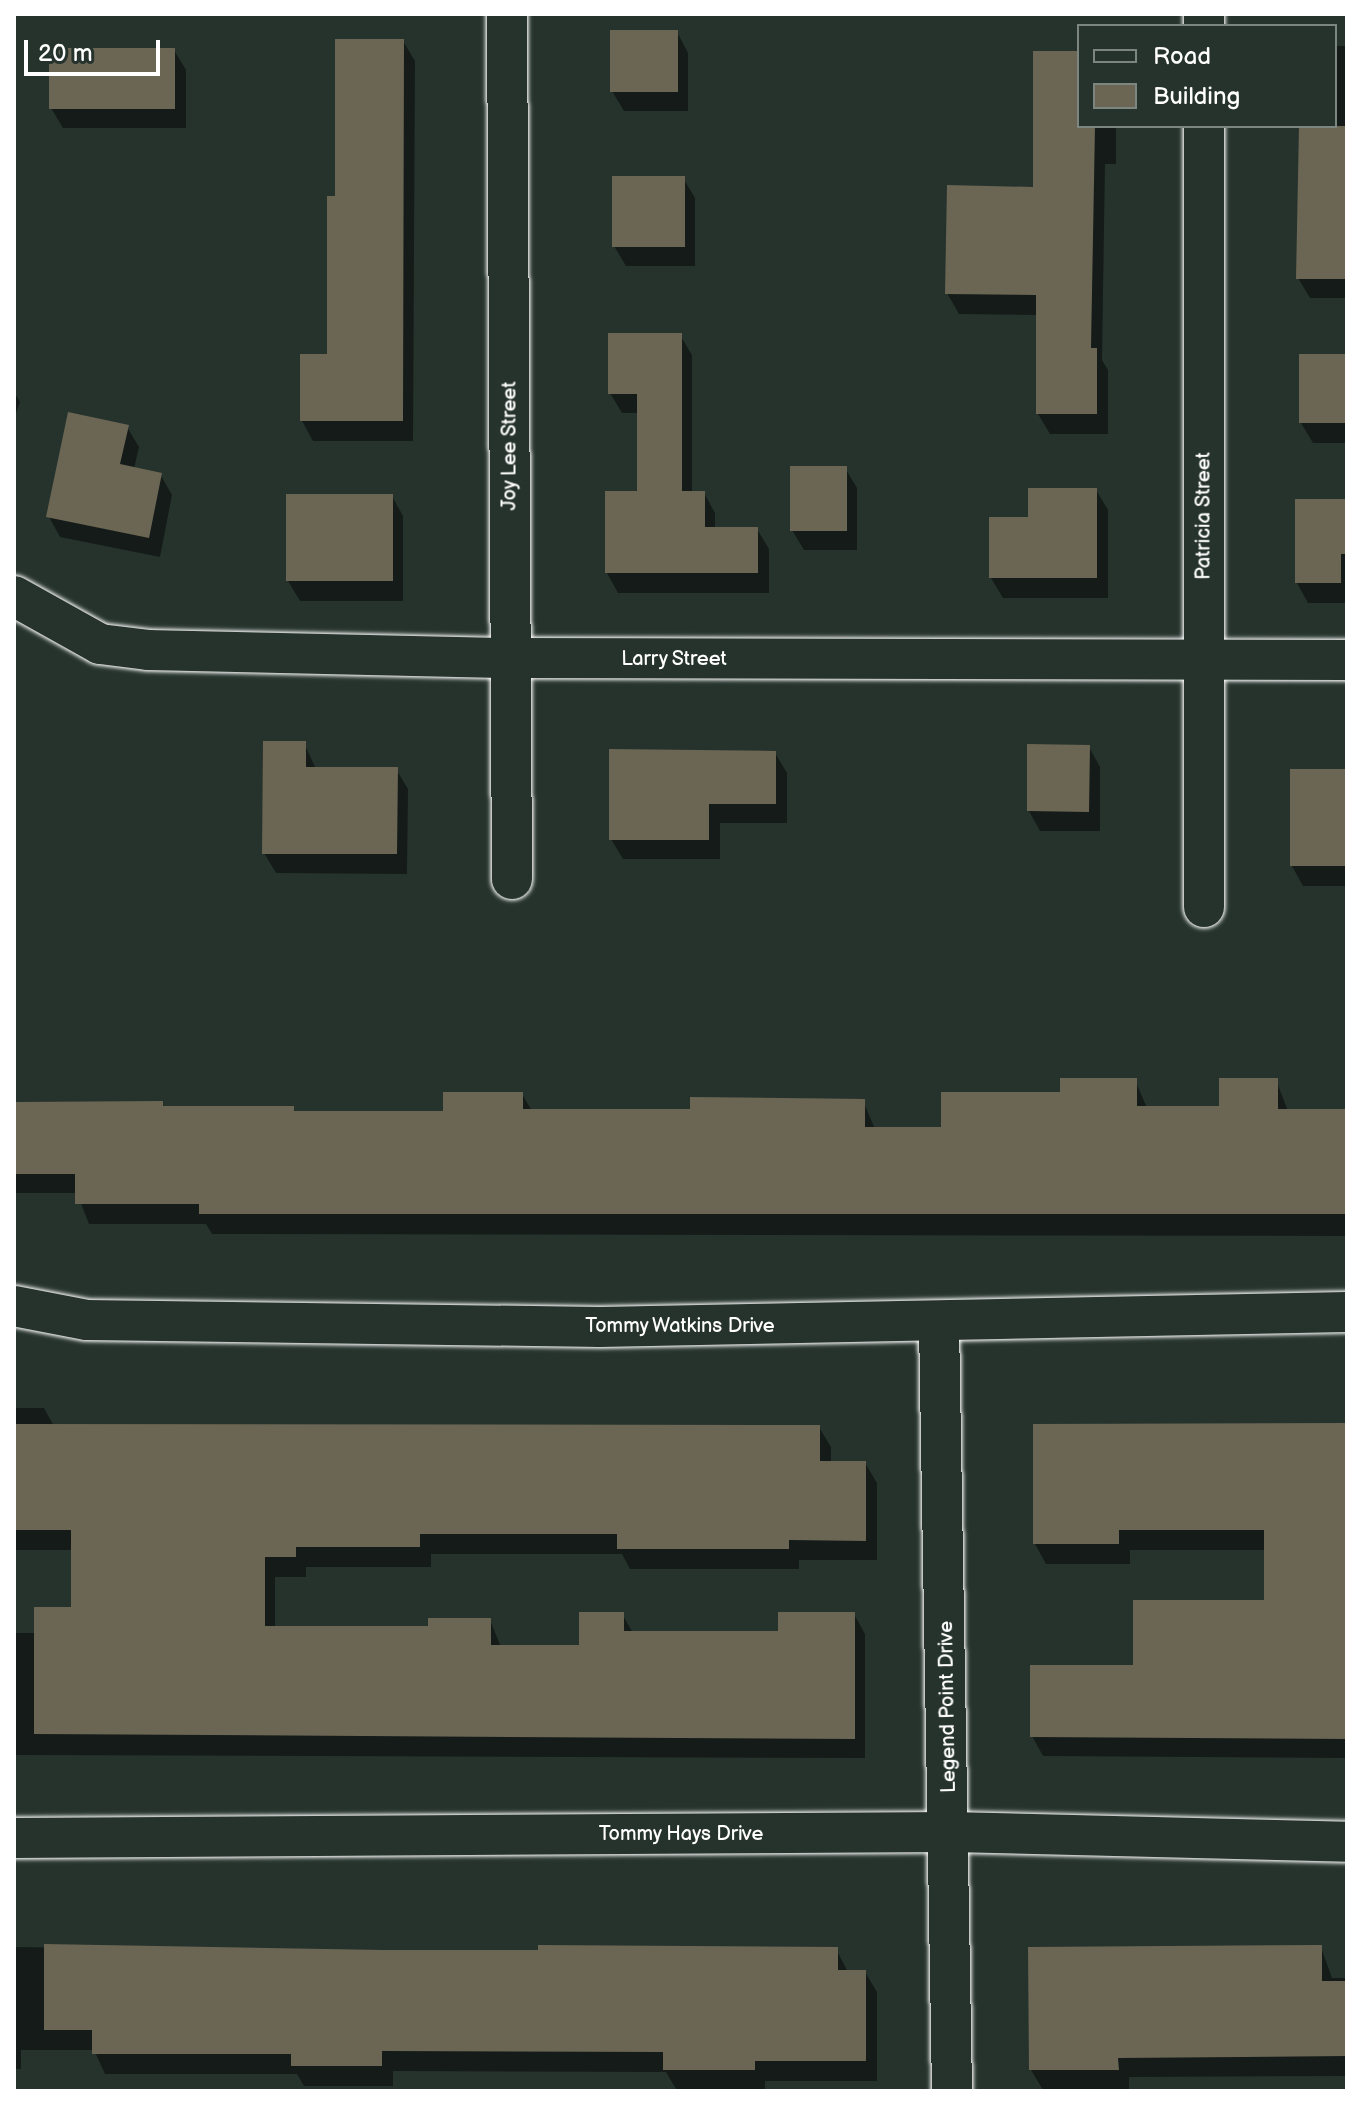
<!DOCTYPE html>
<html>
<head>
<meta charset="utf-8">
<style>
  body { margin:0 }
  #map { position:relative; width:1361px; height:2105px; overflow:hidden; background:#26332d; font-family:"Balsamiq Sans",sans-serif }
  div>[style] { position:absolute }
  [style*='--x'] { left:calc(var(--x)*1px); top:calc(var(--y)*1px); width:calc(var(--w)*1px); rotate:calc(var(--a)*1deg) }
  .shadow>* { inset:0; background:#0007 }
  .building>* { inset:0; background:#6b6654 }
  .roads { filter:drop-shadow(0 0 2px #fff) drop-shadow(0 0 2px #fff) }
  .street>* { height:40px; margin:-20px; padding:0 20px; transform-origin:20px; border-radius:20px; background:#26332d }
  span { translate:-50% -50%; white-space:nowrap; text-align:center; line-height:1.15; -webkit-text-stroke:8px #26332d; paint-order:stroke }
  .street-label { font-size:20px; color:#fff }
  .frame { position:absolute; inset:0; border:16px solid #fff; pointer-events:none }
  .legend { position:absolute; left:1077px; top:24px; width:260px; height:104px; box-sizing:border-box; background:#26332d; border:2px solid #7d8581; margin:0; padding:10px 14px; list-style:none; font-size:24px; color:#fff }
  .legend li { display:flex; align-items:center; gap:16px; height:40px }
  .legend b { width:40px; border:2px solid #7d8581 }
  .scale { position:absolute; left:24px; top:40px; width:136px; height:36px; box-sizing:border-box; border:4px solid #fff; border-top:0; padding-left:10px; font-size:24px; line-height:28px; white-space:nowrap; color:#fff; -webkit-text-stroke:6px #26332d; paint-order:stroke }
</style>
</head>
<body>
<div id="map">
  <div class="shadow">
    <div style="clip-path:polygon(677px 32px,688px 53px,688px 111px,624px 111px,612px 91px)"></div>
    <div style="clip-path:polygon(403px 41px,415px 61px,413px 441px,313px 441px,302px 421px,329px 356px,337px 198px)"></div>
    <div style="clip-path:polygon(1335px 46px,1347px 46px,1347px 298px,1310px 298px,1298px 278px,1300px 126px,1335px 126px)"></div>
    <div style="clip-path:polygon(174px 50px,186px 70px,186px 128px,63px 128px,51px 108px)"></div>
    <div style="clip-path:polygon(1079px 53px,1079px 126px,1116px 126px,1116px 164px,1105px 164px,1102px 360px,1108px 370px,1108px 434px,1050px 434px,1038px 414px,1038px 315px,959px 314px,947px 293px,1035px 189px)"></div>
    <div style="clip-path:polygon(683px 178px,695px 198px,695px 266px,626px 266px,614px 246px)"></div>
    <div style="clip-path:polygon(680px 335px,692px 355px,692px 493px,704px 493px,715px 513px,715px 529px,757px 529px,769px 549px,769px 593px,618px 593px,607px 573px,639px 493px,639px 413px,622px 413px,610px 393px)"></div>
    <div style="clip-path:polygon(1347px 356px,1347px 443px,1313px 443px,1301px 423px)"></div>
    <div style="clip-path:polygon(14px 392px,20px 402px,14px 419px)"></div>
    <div style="clip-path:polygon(127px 427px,139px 447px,134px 469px,160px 474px,172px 495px,160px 557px,60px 537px,49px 517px)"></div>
    <div style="clip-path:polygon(845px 468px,857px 488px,857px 550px,804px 550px,792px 530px)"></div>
    <div style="clip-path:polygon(1096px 490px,1108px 510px,1108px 598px,1003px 598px,991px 578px,1030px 519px)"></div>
    <div style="clip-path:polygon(392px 496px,403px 516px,403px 601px,300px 601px,288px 581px)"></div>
    <div style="clip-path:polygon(1347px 501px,1347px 603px,1308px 603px,1297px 583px)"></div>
    <div style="clip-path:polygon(304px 743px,316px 769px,396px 769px,408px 789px,407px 874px,276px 873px,264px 853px)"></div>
    <div style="clip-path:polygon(1089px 747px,1100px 767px,1100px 831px,1040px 831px,1029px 811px)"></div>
    <div style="clip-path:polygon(775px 753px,787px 773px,787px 823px,720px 823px,720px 859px,623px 859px,611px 839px)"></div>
    <div style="clip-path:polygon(1347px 771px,1347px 886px,1303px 886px,1292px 866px)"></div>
    <div style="clip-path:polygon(1135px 1080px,1147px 1108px,1221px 1108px,1276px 1080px,1288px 1111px,1347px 1111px,1347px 1236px,212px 1234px,206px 1224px,89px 1224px,77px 1193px,14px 1193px,14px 1103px,162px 1103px,165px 1108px,293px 1108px,296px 1113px,445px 1113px,522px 1094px,532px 1111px,692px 1111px,863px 1101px,875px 1129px,943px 1129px,1062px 1094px)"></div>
    <div style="clip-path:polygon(14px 1408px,44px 1408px,54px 1426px,819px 1427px,831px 1447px,831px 1463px,865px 1463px,877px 1483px,877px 1560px,799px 1560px,799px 1569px,630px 1569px,622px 1554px,431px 1554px,431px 1567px,306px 1567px,306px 1577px,275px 1577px,275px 1628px,430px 1628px,490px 1620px,501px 1647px,581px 1647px,622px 1614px,633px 1633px,780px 1633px,854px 1614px,865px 1634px,865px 1758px,14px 1755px,14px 1633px,36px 1633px,73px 1609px,73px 1550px,14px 1550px)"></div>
    <div style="clip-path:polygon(1347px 1425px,1347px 1758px,1043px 1756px,1032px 1736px,1135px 1667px,1266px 1602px,1266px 1550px,1130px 1550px,1130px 1564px,1046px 1564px,1035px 1544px)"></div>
    <div style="clip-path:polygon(14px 1947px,382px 1952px,836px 1949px,848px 1972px,865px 1972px,877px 1992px,877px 2081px,765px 2081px,765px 2089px,676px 2089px,666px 2072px,393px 2071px,393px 2086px,304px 2086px,297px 2074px,105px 2074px,94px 2050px,21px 2050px,21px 2069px,14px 2069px)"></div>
    <div style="clip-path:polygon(1321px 1947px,1332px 1978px,1347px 1978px,1347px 2076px,1129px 2077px,1129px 2089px,1043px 2090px,1031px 2070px)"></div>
  </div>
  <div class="building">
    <div style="clip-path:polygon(610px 30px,678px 30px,678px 92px,610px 92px)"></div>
    <div style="clip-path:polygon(335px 39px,404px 39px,403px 421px,300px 421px,300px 354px,327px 354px,327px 196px,335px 196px)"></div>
    <div style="clip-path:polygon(49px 48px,175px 48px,175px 109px,49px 109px)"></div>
    <div style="clip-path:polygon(1033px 51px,1079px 51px,1079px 126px,1095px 126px,1091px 348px,1097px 348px,1097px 414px,1036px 414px,1036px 295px,945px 294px,947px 185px,1033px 187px)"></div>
    <div style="clip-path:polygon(1299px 126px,1347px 126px,1347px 279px,1296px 279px)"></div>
    <div style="clip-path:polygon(612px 176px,685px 176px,685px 247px,612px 247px)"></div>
    <div style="clip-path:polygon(608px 333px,682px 333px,682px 491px,705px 491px,705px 527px,758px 527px,758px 573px,605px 573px,605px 491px,637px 491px,637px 394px,608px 394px)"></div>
    <div style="clip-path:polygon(1299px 354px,1347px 354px,1347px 423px,1299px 423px)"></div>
    <div style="clip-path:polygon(68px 412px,129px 425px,120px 464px,162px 473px,149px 538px,46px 517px)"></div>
    <div style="clip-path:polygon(790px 466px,847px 466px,847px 531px,790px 531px)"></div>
    <div style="clip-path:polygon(1028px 488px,1097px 488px,1097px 578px,989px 578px,989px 517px,1028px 517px)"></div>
    <div style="clip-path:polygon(286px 494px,393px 494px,393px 581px,286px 581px)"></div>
    <div style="clip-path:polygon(1295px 499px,1347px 499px,1347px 554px,1341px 554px,1341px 583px,1295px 583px)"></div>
    <div style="clip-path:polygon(263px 741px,306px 741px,306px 767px,398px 767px,397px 854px,262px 854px)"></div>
    <div style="clip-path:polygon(1027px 744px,1090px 745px,1089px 812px,1027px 811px)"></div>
    <div style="clip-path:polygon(609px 749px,776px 751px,776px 804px,709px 804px,709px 840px,609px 840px)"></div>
    <div style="clip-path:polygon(1290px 769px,1347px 769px,1347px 866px,1290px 866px)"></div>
    <div style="clip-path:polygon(1060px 1078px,1137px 1078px,1137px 1106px,1219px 1106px,1219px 1078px,1278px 1078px,1278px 1109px,1347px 1109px,1347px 1214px,199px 1214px,199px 1204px,75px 1204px,75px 1174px,14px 1174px,14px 1102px,163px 1101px,163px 1106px,294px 1106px,294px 1111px,443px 1111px,443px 1092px,523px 1092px,523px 1109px,690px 1109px,690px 1097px,865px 1099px,865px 1127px,941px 1127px,941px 1092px,1060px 1092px)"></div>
    <div style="clip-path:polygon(1347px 1423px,1347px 1739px,1030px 1737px,1030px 1665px,1133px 1665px,1133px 1600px,1264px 1600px,1264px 1530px,1119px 1530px,1119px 1544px,1033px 1544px,1033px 1424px)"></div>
    <div style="clip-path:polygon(14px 1424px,820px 1425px,820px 1461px,866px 1461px,866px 1541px,789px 1540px,789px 1549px,617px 1549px,617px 1534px,420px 1534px,420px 1547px,296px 1547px,296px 1557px,265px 1557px,265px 1626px,428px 1626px,428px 1618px,491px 1618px,491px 1645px,579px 1645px,579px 1612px,624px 1612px,624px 1631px,778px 1631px,778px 1612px,855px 1612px,855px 1739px,34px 1734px,34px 1607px,71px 1607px,71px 1530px,14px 1530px)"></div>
    <div style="clip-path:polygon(44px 1944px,382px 1950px,538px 1950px,538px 1945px,838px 1947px,838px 1970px,866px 1970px,866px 2061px,755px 2061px,755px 2070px,663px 2070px,663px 2052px,382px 2051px,382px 2066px,291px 2066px,291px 2054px,92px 2054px,92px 2030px,44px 2030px)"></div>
    <div style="clip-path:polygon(1322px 1945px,1322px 1981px,1347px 1981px,1347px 2056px,1118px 2058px,1119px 2070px,1029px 2070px,1028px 1947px)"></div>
  </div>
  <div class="roads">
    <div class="street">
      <div style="--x:507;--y:14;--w:865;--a:89.67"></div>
      <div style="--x:1204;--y:14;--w:12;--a:90"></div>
      <div style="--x:1204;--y:126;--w:781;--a:90"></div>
      <div style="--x:14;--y:596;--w:98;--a:29.2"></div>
      <div style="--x:100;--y:644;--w:48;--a:7.1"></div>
      <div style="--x:148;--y:650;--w:364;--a:1.3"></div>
      <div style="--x:512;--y:658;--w:835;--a:0.14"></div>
      <div style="--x:14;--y:1306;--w:74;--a:10.9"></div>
      <div style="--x:87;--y:1320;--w:513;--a:0.78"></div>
      <div style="--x:600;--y:1327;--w:747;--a:-1.15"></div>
      <div style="--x:939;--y:1323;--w:768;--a:89.03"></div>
      <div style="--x:14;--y:1838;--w:937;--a:-0.37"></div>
      <div style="--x:951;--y:1832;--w:396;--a:1.4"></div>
    </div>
  </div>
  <div class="street-label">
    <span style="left:510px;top:446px;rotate:-90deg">Joy Lee Street</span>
    <span style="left:1204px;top:516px;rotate:-90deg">Patricia Street</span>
    <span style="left:674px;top:659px">Larry Street</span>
    <span style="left:680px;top:1326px">Tommy Watkins Drive</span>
    <span style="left:948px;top:1707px;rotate:-91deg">Legend Point Drive</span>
    <span style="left:681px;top:1834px">Tommy Hays Drive</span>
  </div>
  <div class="frame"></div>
  <ul class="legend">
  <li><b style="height:10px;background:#26332d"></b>Road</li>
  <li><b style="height:22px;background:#6b6654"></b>Building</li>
  </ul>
  <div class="scale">20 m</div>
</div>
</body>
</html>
